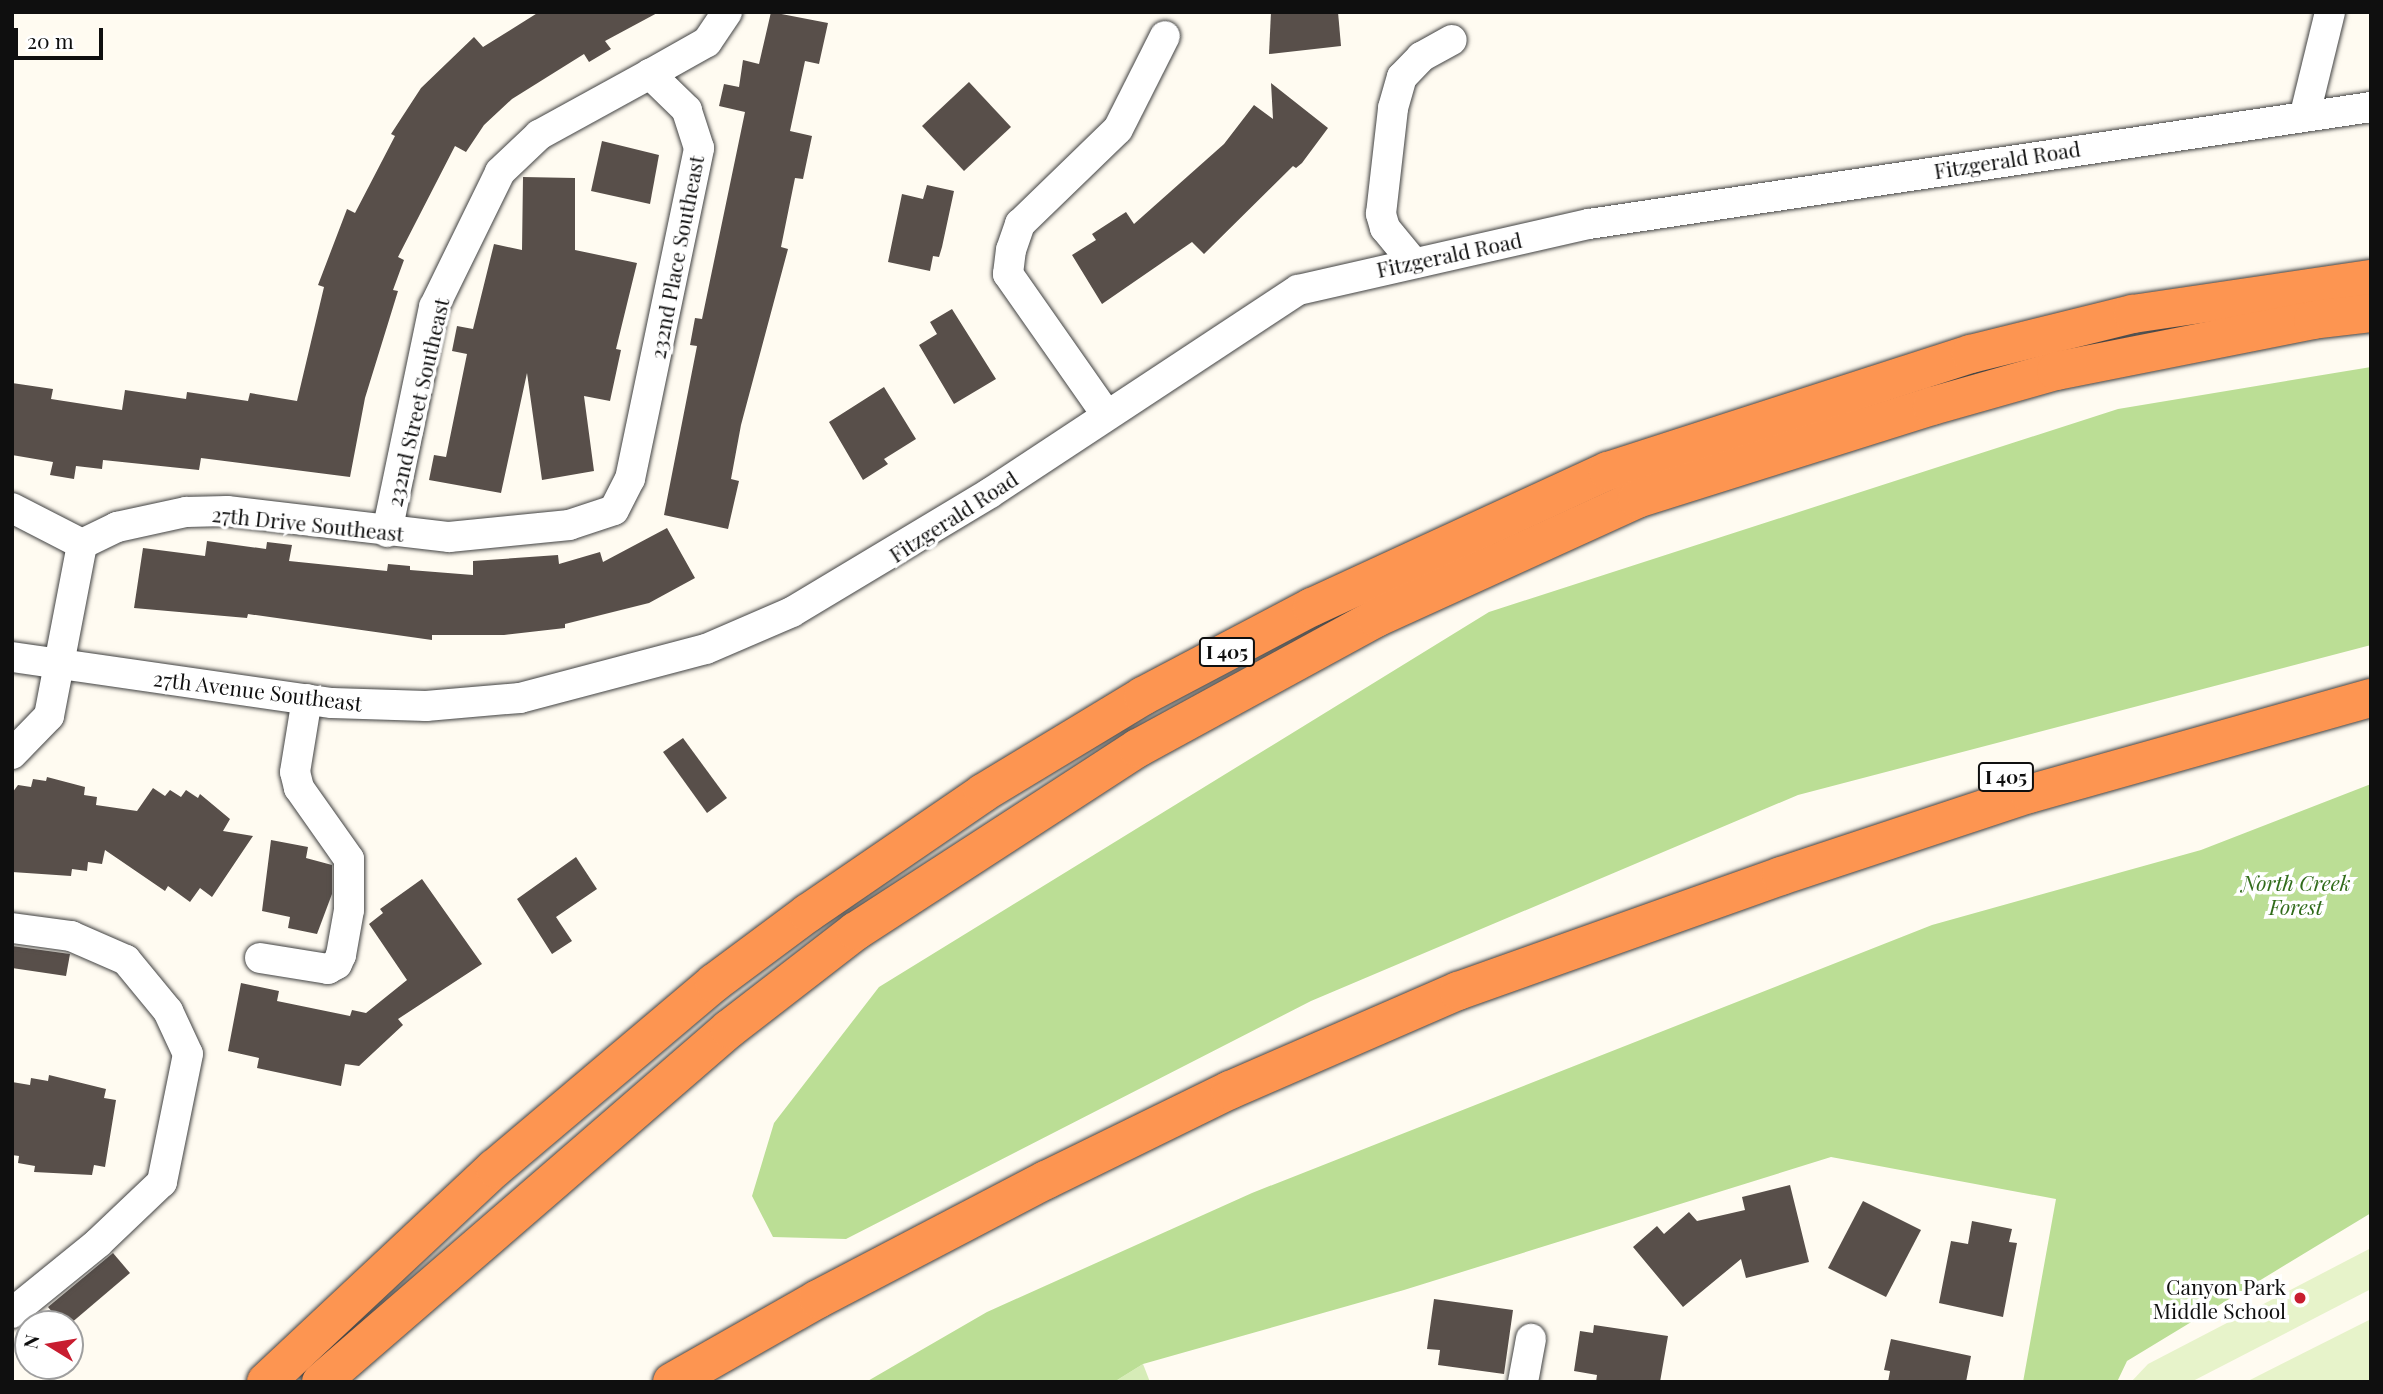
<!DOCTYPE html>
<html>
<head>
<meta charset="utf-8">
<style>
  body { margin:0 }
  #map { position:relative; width:2383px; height:1394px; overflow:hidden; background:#fffbf1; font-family:"Playfair Display",serif }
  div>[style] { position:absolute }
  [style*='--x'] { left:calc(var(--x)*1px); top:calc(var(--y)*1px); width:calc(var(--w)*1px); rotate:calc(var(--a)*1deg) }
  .green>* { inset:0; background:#d6ecb7 }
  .forest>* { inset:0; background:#bbde95 }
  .pitch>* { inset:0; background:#e7f3ca }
  .building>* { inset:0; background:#584f4a }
  .roads { filter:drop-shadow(0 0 2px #424242) drop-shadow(0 0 2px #424242) }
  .minor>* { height:30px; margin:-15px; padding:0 15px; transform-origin:15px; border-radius:15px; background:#fff }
  .highway>* { height:38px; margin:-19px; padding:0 19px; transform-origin:19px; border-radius:19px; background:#fd9551 }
  .dots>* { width:19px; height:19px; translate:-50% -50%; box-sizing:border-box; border:4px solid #fff; border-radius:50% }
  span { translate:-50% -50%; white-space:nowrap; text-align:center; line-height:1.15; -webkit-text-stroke:7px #fff; paint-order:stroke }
  .shield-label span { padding:2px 5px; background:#fff; border:2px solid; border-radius:5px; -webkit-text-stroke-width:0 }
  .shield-label { font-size:19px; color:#0f0f0f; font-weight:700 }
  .street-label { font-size:21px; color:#0f0f0f }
  .park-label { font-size:21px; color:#306b1a; font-style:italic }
  .poi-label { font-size:21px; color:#0f0f0f }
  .right { translate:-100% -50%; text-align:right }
  .frame { position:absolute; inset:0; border:14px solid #0f0f0f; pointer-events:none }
  .north { position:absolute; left:14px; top:1310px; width:70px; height:70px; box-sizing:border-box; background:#fff; border:2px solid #9f9f9f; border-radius:50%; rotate:281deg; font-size:19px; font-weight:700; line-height:28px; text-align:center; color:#0f0f0f }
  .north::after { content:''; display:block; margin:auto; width:24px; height:32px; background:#c81d30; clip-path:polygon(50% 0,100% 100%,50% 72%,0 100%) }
  .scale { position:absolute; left:14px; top:28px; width:89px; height:32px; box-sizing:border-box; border:4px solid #0f0f0f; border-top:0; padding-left:9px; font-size:21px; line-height:24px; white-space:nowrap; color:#0f0f0f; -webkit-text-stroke:5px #fff; paint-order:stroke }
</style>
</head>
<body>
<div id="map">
  <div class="green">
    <div style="clip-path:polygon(1143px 1364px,1150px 1382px,1114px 1382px)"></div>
  </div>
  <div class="forest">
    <div style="clip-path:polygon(2371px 367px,2371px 645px,1798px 795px,1311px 1001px,846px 1239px,773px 1237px,752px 1196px,774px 1123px,879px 987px,1489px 612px,2118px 409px)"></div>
    <div style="clip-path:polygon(2371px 784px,2371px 1213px,2127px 1361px,2117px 1382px,2023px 1382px,2056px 1199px,1831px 1157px,1404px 1290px,1143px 1364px,1114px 1382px,866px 1382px,987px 1312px,1252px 1193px,1932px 925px,2201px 850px)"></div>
  </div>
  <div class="pitch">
    <div style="clip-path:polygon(2371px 1248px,2371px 1289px,2191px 1382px,2131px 1382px,2148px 1364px)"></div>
    <div style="clip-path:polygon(2371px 1319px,2371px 1382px,2246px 1382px)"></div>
  </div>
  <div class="building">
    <div style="clip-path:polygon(539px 12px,659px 12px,605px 41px,611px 49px,589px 62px,584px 54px,512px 99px,484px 125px,466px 152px,455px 146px,398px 257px,404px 260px,393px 290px,398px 291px,365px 398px,350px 477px,201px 458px,199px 470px,103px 460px,102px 469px,76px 466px,74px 479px,50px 475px,53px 462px,12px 455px,12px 383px,53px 389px,51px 399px,122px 410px,125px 390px,186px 399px,187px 392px,248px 401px,250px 393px,297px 401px,324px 287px,318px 285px,347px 209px,355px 213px,395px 136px,391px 134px,421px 88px,474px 37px,483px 47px)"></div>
    <div style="clip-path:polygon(771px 12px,828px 23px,819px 64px,805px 61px,790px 131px,812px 136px,803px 179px,795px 178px,781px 247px,788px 249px,741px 425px,731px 479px,739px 481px,728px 529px,664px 515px,697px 346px,690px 345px,695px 318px,702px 319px,745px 112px,719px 106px,724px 84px,739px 87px,743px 60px,759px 64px)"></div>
    <div style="clip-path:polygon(1271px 12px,1338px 12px,1341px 46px,1269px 54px)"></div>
    <div style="clip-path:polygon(969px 82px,1011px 127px,964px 171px,922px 126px)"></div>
    <div style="clip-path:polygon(1271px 83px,1328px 128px,1302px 163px,1296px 168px,1293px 166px,1204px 254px,1192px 242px,1102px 304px,1072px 255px,1096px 240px,1092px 234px,1126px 212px,1134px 224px,1224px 144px,1254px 105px,1273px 119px)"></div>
    <div style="clip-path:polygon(602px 141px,659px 155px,650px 204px,591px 191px)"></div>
    <div style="clip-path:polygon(523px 177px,575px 178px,575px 250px,637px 263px,616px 349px,621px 350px,610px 401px,584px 396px,594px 471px,542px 480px,527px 373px,501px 493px,429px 480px,434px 455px,446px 457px,467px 354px,452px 351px,457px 326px,473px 329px,494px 244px,522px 250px)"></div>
    <div style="clip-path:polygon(927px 185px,954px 191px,942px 247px,939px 257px,933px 256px,930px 271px,888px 262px,902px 194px,923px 199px)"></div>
    <div style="clip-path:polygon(952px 309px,996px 379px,954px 404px,919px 345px,937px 334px,930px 322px)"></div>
    <div style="clip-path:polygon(884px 387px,916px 439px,884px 459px,888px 464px,863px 480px,829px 422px)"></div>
    <div style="clip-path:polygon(667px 528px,695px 578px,649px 603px,565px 624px,565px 628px,504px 635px,432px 635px,432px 640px,248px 614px,247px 618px,134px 608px,143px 548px,205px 556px,207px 541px,266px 549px,267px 542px,292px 545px,289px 561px,387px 571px,388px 564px,410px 566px,410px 570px,473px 575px,473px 561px,558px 555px,559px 564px,600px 552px,603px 562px)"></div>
    <div style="clip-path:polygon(683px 738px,727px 798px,707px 813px,663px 752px)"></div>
    <div style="clip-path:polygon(47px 777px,85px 787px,84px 795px,97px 797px,96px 805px,137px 811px,153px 788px,165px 796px,170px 790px,181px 797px,186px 790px,198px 798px,200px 794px,230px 819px,223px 831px,253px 836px,212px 897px,200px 888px,190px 902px,168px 886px,165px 891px,105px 850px,102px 864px,88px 862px,87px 871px,72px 869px,71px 876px,12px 872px,12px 793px,18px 785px,31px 787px,33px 779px,46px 781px)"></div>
    <div style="clip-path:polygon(271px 840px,308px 847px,306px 858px,332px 865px,332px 894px,317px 934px,288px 928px,290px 917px,262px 911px)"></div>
    <div style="clip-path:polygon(576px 857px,597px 889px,556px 917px,572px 941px,552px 954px,517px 899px)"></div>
    <div style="clip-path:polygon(422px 879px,482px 964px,398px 1019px,403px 1025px,359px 1066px,345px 1064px,341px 1086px,257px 1068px,259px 1058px,228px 1051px,241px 983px,279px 991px,277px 1001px,350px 1016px,352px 1010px,366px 1013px,407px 980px,369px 924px,383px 913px,380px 909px)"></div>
    <div style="clip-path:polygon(12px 946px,70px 954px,66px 976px,12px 968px)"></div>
    <div style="clip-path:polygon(49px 1075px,106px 1089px,104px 1098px,116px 1100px,105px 1167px,94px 1165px,92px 1175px,34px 1172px,35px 1166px,18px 1163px,19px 1156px,12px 1155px,12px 1082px,30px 1085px,31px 1078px,48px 1081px)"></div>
    <div style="clip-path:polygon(1790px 1185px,1809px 1262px,1746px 1278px,1741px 1259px,1683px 1307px,1633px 1247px,1657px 1226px,1664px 1234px,1689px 1212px,1697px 1221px,1745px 1210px,1742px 1197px)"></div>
    <div style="clip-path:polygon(1863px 1201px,1921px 1230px,1886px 1297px,1828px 1268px)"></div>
    <div style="clip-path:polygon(1972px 1221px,2012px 1229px,2009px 1242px,2017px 1243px,2003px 1317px,1939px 1303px,1951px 1241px,1968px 1244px)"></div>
    <div style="clip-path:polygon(113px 1253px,130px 1273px,70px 1324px,62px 1324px,48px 1307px)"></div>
    <div style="clip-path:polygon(1434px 1299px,1513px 1310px,1504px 1374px,1438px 1365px,1440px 1350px,1427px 1349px)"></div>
    <div style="clip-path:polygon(1594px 1325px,1668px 1336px,1660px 1382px,1596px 1382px,1597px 1375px,1574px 1371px,1580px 1331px,1593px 1333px)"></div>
    <div style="clip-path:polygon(1891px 1339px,1971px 1356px,1966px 1382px,1888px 1382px,1890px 1371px,1884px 1370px)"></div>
  </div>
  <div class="roads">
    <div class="minor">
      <div style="--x:2305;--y:114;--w:105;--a:-76.2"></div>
      <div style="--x:1413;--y:262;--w:44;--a:-129.5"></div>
      <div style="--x:1385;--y:228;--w:15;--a:-106"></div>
      <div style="--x:1381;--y:214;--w:107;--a:-83.5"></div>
      <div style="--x:1393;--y:108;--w:32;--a:-74"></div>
      <div style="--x:1402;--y:77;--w:28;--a:-46"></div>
      <div style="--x:1421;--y:57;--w:35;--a:-29"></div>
      <div style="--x:1106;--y:414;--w:171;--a:-125"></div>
      <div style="--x:1008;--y:274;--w:24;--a:-83"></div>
      <div style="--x:1011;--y:250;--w:28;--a:-71"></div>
      <div style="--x:1020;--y:224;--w:136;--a:-44.1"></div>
      <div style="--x:1118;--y:129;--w:104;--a:-63.2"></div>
      <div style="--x:12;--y:508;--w:79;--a:27.2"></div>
      <div style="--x:387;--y:532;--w:230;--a:-78.2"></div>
      <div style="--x:434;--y:307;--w:150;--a:-63.9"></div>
      <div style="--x:500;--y:172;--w:54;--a:-43.5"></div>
      <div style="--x:539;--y:135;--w:127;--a:-28.8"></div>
      <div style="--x:82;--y:544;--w:39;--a:-26"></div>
      <div style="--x:117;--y:527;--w:71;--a:-12.3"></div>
      <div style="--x:186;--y:512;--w:41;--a:-1.4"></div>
      <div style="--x:227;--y:511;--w:224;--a:6.7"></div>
      <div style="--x:449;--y:537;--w:121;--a:-5.7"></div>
      <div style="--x:569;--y:525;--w:47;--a:-18.4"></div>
      <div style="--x:614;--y:510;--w:35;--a:-63"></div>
      <div style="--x:630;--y:479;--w:338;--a:-78.2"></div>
      <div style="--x:699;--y:148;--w:40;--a:-108"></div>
      <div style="--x:687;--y:110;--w:52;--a:-135.8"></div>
      <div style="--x:650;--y:74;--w:65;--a:-29.3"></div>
      <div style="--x:707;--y:42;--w:36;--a:-56"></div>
      <div style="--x:12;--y:657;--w:323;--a:8.2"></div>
      <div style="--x:332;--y:703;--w:94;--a:1.8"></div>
      <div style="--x:426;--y:706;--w:94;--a:-4.9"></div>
      <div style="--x:520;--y:698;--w:192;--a:-14.8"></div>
      <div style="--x:706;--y:649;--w:94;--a:-23.3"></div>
      <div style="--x:792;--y:612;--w:231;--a:-31"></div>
      <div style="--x:990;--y:493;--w:369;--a:-33.4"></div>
      <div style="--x:1298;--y:290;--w:298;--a:-12.8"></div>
      <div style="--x:1589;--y:224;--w:791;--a:-8.51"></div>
      <div style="--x:12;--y:754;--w:53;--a:-45.8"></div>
      <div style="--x:49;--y:716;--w:175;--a:-79.1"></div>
      <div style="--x:12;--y:928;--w:60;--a:7.7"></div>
      <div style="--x:71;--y:936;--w:60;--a:23.6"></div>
      <div style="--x:126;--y:960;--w:66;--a:50.5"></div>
      <div style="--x:168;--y:1011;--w:47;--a:65.1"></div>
      <div style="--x:188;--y:1054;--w:131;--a:101.5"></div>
      <div style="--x:162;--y:1182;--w:88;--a:136.4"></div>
      <div style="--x:98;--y:1243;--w:111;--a:140.9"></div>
      <div style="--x:260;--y:958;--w:69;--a:9.2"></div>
      <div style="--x:328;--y:969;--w:10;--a:-29"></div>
      <div style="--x:337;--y:964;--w:10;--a:-66"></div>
      <div style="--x:341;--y:955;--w:46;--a:-79.9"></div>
      <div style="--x:349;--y:910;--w:51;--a:-90"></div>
      <div style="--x:349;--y:859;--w:87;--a:-125.2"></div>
      <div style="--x:299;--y:788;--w:16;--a:-104"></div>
      <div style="--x:295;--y:772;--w:74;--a:-80.7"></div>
      <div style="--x:1523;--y:1382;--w:44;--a:-79.5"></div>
    </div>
    <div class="highway">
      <div style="--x:266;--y:1382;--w:313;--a:-43.1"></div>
      <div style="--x:495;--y:1168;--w:287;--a:-40.2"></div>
      <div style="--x:714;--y:983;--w:117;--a:-36.7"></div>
      <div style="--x:808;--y:913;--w:212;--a:-34.4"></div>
      <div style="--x:983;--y:793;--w:187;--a:-31.2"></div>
      <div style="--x:1143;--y:696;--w:191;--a:-27.8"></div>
      <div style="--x:1312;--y:607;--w:326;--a:-24.7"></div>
      <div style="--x:1608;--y:471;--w:381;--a:-17.9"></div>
      <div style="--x:1971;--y:354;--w:167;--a:-13.9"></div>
      <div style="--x:2133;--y:314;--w:241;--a:-8.4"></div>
      <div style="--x:321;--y:1382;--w:540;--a:-40.87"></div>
      <div style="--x:729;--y:1029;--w:160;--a:-37.7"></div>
      <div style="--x:856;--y:931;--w:336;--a:-33"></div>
      <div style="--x:1138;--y:748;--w:271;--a:-28.6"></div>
      <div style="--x:1376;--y:618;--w:287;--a:-24.5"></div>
      <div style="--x:1637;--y:499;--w:309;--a:-17.5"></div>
      <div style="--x:1932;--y:406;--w:129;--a:-15.8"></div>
      <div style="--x:2056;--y:371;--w:262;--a:-11.2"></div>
      <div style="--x:2313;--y:320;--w:58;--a:-6.9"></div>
      <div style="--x:672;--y:1382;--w:168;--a:-29.6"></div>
      <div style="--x:818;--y:1299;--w:257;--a:-27.6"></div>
      <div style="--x:1046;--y:1180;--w:205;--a:-26.1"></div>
      <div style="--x:1230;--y:1090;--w:249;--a:-23.5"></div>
      <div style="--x:1458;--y:991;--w:343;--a:-19.6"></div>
      <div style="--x:1781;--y:876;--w:261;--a:-18.3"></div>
      <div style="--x:2029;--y:794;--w:355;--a:-15.7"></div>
    </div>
  </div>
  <div class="dots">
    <div style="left:2300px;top:1298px;background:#c81d30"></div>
  </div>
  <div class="shield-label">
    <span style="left:1227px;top:652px">I 405</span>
    <span style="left:2006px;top:777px">I 405</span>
  </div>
  <div class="street-label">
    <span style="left:2007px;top:159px;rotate:-9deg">Fitzgerald Road</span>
    <span style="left:1449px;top:254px;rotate:-12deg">Fitzgerald Road</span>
    <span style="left:676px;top:257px;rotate:-79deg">232nd Place Southeast</span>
    <span style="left:417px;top:402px;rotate:-77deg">232nd Street Southeast</span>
    <span style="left:953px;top:516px;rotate:-33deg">Fitzgerald Road</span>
    <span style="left:308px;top:523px;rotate:6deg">27th Drive Southeast</span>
    <span style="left:258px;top:690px;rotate:7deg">27th Avenue Southeast</span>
  </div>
  <div class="park-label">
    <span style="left:2296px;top:894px">North Creek<br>Forest</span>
  </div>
  <div class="poi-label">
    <span class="right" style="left:2286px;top:1298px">Canyon Park<br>Middle School</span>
  </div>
  <div class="frame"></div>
  <div class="north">N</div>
  <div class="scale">20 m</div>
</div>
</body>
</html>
